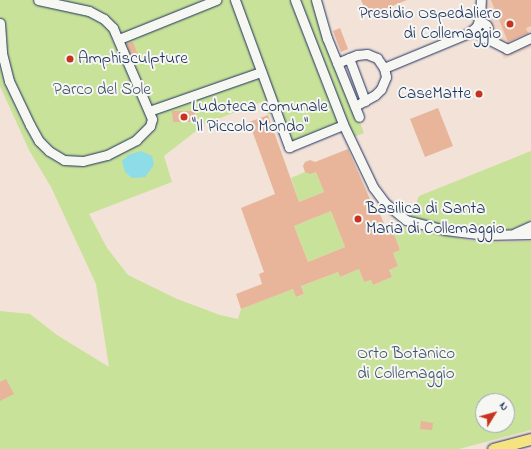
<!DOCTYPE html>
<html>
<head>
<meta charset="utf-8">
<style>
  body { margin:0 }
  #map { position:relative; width:531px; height:449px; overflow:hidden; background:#f2e2d8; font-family:"Indie Flower",sans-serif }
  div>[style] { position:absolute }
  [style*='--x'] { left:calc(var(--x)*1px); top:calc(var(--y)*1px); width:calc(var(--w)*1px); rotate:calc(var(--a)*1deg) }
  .built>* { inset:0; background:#efd4c5 }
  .green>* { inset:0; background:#c9e299 }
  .water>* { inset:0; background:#8cdde7 }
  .building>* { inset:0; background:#e8b59a }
  .roads { filter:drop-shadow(0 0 1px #1b2f5e) drop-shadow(0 0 1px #1b2f5e) }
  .minor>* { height:9px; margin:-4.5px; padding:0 4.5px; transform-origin:4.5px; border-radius:4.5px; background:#f6f6f2 }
  .minor>.ring { margin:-4.5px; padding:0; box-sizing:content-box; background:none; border:9px solid #f6f6f2; border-radius:50% }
  .major>* { height:11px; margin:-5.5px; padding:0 5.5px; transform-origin:5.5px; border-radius:5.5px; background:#f5e382 }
  .dots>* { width:11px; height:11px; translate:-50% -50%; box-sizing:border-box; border:2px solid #f6f6f2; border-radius:50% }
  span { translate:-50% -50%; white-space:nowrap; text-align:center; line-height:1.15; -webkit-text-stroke:4px #f6f6f2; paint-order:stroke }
  .poi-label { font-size:17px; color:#1b2f5e }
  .right { translate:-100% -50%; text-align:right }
  .left { translate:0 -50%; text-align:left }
  .park-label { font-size:17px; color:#3e536a }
  .north { position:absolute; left:475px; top:393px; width:40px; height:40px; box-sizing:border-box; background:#f6f6f2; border:1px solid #9ea6b7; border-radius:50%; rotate:53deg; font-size:11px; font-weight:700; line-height:16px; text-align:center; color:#1b2f5e }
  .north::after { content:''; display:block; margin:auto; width:14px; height:18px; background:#c8321e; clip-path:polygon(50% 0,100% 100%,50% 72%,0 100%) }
</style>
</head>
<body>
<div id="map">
  <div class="built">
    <div style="clip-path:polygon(478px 0,531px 0,531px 48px,504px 59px)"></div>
  </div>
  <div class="green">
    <div style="clip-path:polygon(evenodd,0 0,234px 0,275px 112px,268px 115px,264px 101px,205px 124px,164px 156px,172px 182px,89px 214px,107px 248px,128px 275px,177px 299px,220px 315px,238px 319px,241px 309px,293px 289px,297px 297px,304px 294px,301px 286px,338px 272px,340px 277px,359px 269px,364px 282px,371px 280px,373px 285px,392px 277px,389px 270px,398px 266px,393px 253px,400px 250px,393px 231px,403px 227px,474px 241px,504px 242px,531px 241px,531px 430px,459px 449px,0 449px,0 311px,30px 314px,57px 335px,109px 367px,96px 284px,51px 187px,29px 150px,0 86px,0 0,483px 401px,507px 401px,507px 425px,483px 425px,483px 401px)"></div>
    <div style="clip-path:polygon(237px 0,293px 0,341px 124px,289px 144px)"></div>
    <div style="clip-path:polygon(296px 0,313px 0,364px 133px,354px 137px,345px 125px)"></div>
    <div style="clip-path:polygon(531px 151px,531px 221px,507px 232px,478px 231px,442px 225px,410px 217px,419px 196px)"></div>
    <div style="clip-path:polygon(305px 172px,316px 172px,324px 192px,299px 202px,291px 178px)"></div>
    <div style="clip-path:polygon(331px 211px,345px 247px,308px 262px,294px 226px)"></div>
  </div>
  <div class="water">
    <div style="clip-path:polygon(141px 151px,152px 156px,154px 165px,145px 177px,132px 178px,125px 172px,122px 161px,128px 155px)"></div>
  </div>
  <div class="building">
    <div style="clip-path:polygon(361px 0,407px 0,368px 16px)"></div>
    <div style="clip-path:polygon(491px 0,531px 0,531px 26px,526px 28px,528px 33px,508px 42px)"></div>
    <div style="clip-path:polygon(340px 28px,348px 49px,341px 52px,333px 31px)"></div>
    <div style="clip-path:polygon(133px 42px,138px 55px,132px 57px,126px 44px)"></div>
    <div style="clip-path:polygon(438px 108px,453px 146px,425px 157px,410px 119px)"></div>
    <div style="clip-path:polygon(172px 111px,195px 111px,195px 122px,173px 122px)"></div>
    <div style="clip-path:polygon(evenodd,268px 115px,299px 202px,324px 192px,316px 172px,310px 174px,305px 172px,303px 166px,305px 162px,310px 160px,315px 162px,348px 149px,377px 215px,380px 214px,388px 233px,393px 231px,400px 250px,393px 253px,398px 266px,389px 270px,392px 277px,373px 285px,371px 280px,364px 282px,359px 269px,340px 277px,338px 272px,301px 286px,304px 294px,296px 297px,293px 289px,241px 309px,236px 294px,262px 284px,259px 274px,264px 272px,241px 208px,275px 194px,249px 122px,268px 115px,331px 211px,345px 247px,308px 262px,294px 226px,331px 211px)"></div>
    <div style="clip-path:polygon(6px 379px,14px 394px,0 401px,0 382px)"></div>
    <div style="clip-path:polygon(421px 421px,433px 423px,432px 430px,420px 429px)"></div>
  </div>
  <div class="roads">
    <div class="minor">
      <div style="--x:235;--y:0;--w:157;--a:69.8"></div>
      <div style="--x:289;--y:147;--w:58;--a:-22.2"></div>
      <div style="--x:295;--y:0;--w:133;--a:68.8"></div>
      <div style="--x:343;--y:124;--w:70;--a:64.5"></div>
      <div style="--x:373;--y:187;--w:20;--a:53"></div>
      <div style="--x:385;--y:203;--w:27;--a:39"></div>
      <div style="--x:406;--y:220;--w:40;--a:14.4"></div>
      <div style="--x:445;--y:230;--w:41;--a:7"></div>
      <div style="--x:486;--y:235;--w:45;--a:-1.3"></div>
      <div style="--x:316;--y:0;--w:40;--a:74"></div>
      <div style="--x:327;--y:38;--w:85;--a:67.9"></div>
      <div class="ring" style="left:476px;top:23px;width:3px;height:3px"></div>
      <div style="--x:0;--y:23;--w:30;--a:86"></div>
      <div style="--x:2;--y:53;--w:29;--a:76"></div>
      <div style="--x:9;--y:81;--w:49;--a:64.5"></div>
      <div style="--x:30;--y:125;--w:18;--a:61"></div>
      <div style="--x:39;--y:141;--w:14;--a:45"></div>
      <div style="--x:49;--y:151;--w:17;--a:31"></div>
      <div style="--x:64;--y:160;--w:19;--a:3"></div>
      <div style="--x:83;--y:161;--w:25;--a:-14"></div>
      <div style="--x:107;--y:155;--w:33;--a:-27"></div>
      <div style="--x:136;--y:140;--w:20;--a:-45"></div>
      <div style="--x:150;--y:126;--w:7;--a:-74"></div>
      <div style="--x:152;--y:119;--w:99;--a:-113.2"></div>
      <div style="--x:113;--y:28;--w:13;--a:-135"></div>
      <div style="--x:104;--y:19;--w:17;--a:-152"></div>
      <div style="--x:89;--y:11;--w:52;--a:-167.8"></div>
      <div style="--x:477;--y:26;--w:9;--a:-72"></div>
      <div style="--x:480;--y:17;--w:17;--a:-87"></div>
      <div style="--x:482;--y:36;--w:28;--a:27"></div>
      <div style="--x:507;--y:49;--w:26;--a:-25"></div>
      <div style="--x:119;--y:39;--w:105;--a:-21.9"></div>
      <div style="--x:349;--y:58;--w:46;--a:69.6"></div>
      <div style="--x:337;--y:63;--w:22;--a:-22"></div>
      <div style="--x:357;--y:55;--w:10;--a:-6"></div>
      <div style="--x:367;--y:54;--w:11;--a:22"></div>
      <div style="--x:377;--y:58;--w:12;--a:55"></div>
      <div style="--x:384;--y:68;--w:9;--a:77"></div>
      <div style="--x:386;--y:77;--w:13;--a:113"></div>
      <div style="--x:381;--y:89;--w:8;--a:135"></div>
      <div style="--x:375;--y:95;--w:23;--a:151"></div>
      <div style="--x:384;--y:68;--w:92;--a:-22.4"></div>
      <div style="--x:469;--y:33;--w:9;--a:-41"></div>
      <div style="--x:149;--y:111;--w:119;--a:-19.2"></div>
      <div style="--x:515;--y:233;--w:17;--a:-24"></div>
    </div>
    <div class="major">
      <div style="--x:493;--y:449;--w:39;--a:-15"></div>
    </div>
  </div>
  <div class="dots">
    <div style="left:510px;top:24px;background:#c8321e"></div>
    <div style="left:70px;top:59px;background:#c8321e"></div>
    <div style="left:479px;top:94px;background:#c8321e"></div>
    <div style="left:184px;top:117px;background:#c8321e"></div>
    <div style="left:358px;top:219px;background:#c8321e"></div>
  </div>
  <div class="poi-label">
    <span class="right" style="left:501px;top:24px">Presidio Ospedaliero<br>di Collemaggio</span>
    <span class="left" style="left:78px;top:59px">Amphisculpture</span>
    <span class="right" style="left:471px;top:94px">CaseMatte</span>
    <span class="left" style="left:192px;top:117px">Ludoteca comunale<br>"Il Piccolo Mondo"</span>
    <span class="left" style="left:366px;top:219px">Basilica di Santa<br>Maria di Collemaggio</span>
  </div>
  <div class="park-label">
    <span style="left:102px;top:90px">Parco del Sole</span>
    <span style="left:406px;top:364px">Orto Botanico<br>di Collemaggio</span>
  </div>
  <div class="north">N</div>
</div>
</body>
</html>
